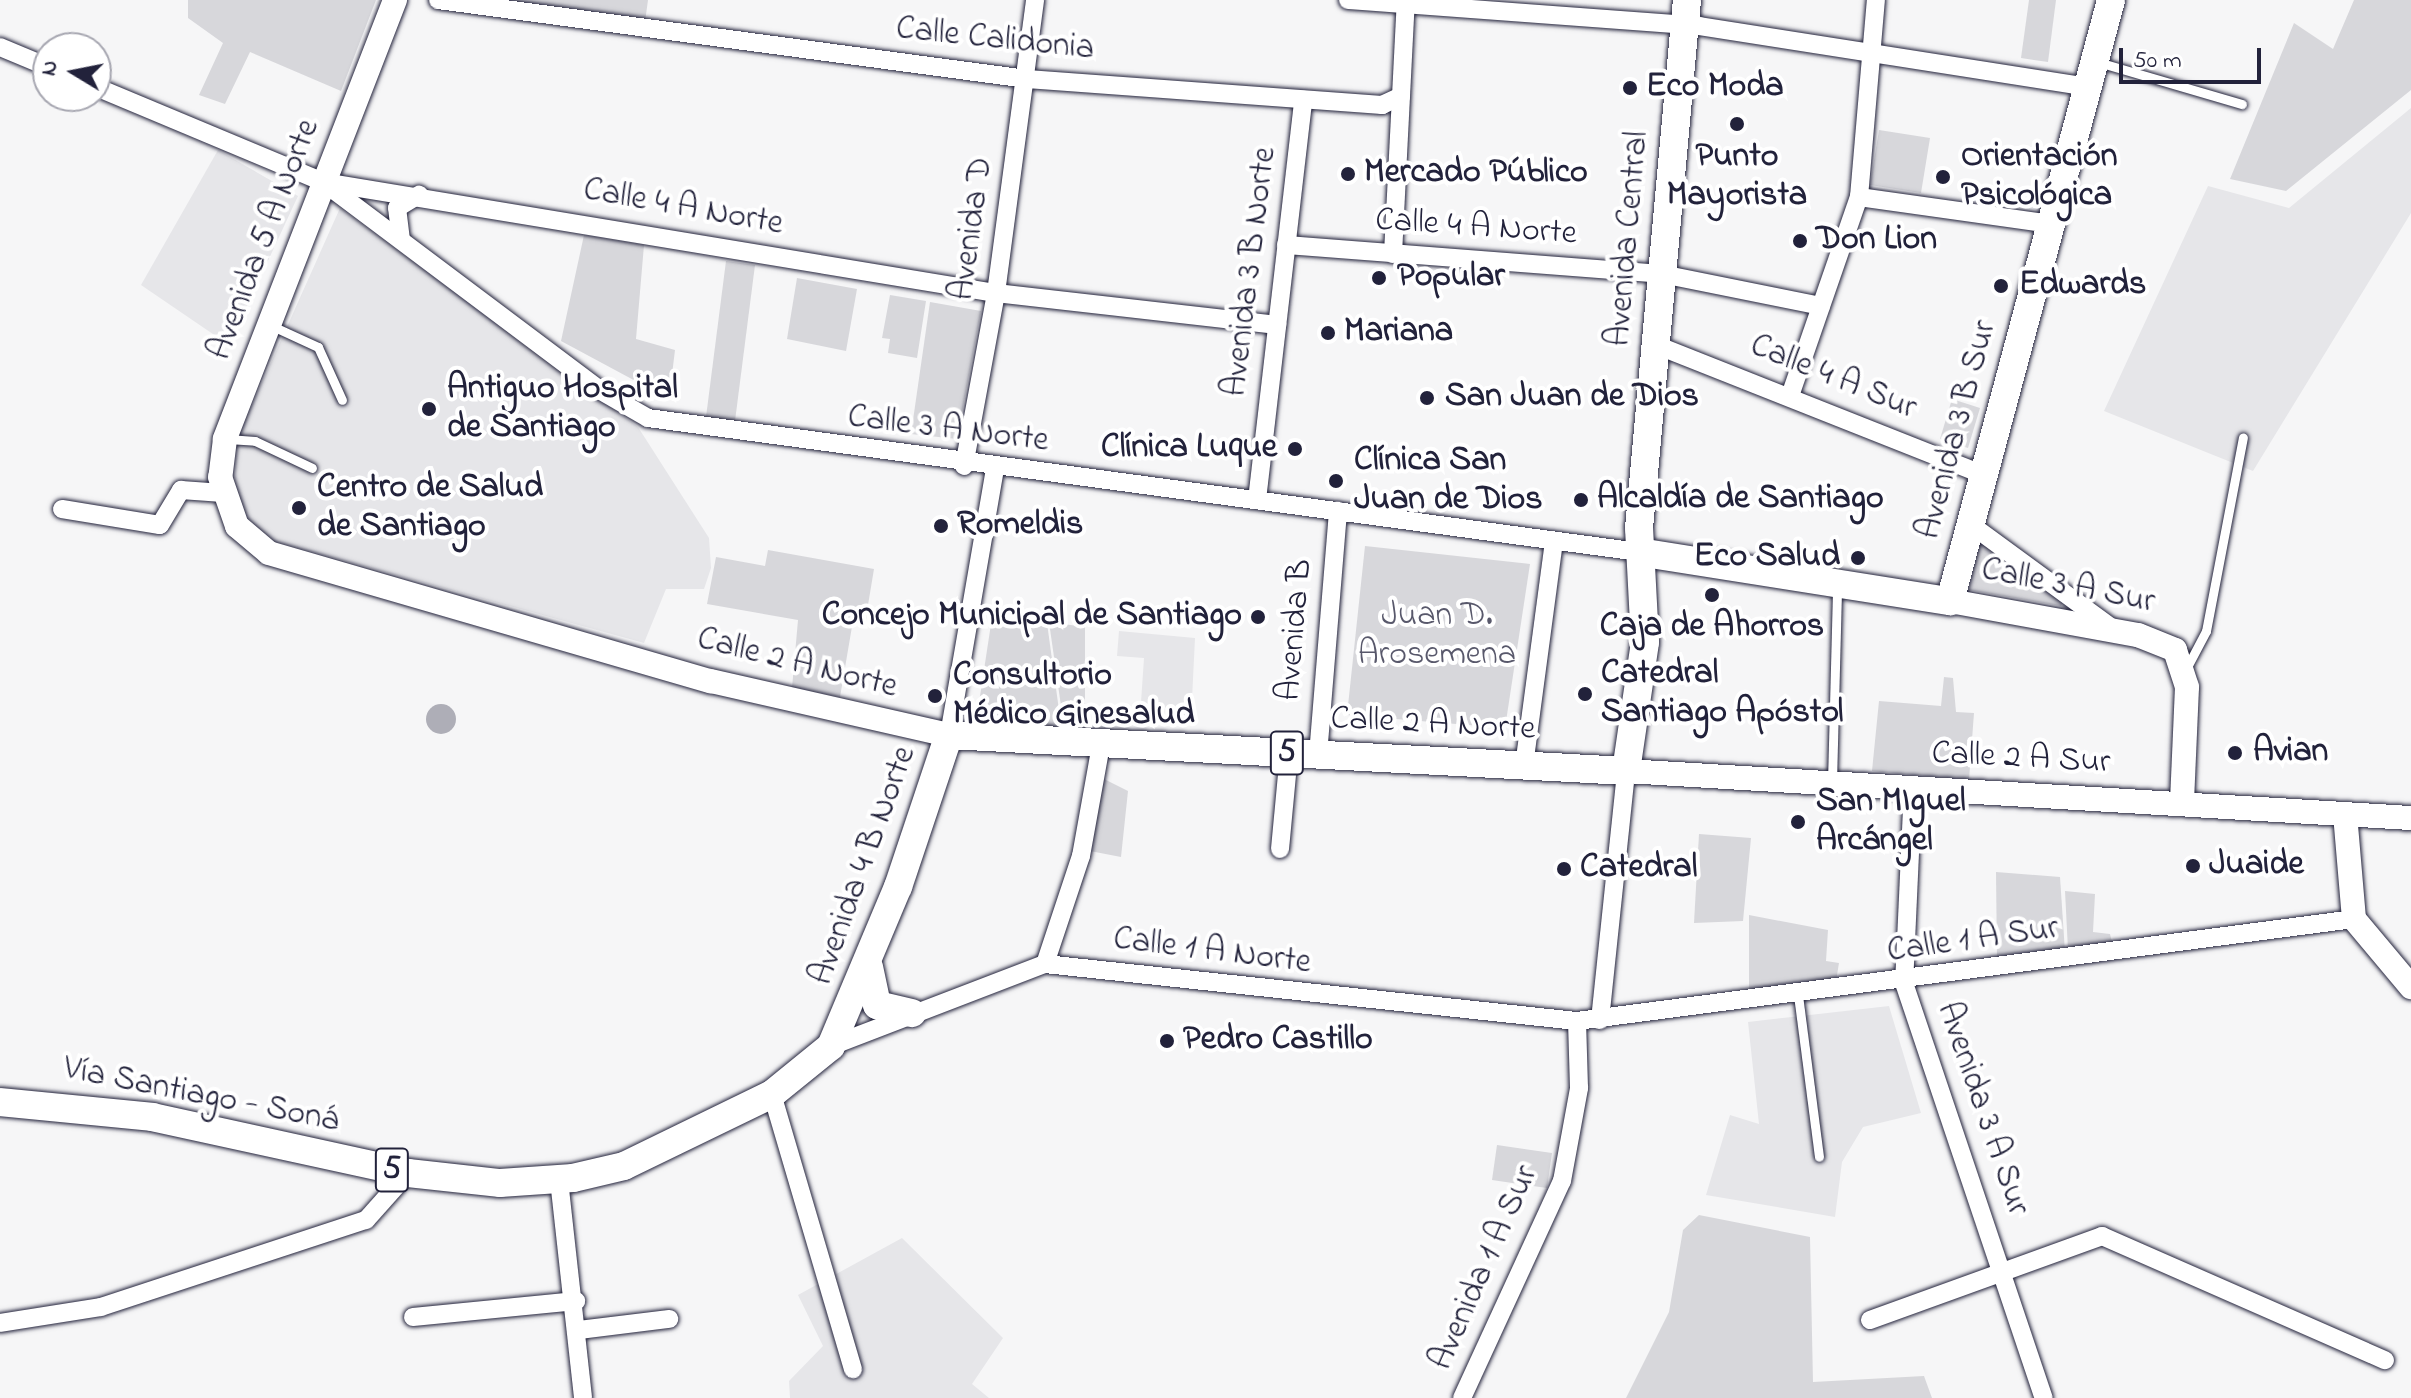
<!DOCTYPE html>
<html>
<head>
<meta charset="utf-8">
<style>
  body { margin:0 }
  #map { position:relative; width:2411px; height:1398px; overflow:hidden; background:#f6f6f7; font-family:"Indie Flower",sans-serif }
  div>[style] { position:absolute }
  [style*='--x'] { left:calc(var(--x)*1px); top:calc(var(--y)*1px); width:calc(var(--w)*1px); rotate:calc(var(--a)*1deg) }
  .built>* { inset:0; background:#e6e6e9 }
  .green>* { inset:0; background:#d7d7db }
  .water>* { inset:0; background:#aeaeb7 }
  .round { border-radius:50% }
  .roads { filter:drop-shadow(0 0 2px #22223b) drop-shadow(0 0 2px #22223b) }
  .lane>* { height:9px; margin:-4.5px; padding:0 4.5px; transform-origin:4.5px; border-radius:4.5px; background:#fff }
  .street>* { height:18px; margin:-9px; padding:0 9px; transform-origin:9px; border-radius:9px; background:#fff }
  .secondary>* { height:24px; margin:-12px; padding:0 12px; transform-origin:12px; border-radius:12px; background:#fff }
  .primary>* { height:28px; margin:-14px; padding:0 14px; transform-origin:14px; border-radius:14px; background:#fff }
  .dots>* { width:22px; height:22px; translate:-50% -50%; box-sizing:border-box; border:4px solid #fff; border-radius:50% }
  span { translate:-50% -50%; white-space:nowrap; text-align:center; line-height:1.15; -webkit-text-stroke:8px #fff; paint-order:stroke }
  .shield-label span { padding:2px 6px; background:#fff; border:2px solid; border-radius:6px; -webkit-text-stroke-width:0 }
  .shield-label { font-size:32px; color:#22223b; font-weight:700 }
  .street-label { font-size:34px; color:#22223b }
  .poi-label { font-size:34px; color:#22223b; font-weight:700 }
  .left { translate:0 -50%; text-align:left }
  .right { translate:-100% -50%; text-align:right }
  .park-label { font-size:34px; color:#58586b }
  .north { position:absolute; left:32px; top:32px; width:80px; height:80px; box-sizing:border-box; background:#fff; border:2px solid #a7a7b1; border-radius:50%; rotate:280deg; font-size:22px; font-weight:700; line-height:32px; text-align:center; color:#22223b }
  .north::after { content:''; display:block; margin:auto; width:28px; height:36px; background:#22223b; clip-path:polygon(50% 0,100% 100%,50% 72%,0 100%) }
  .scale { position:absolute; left:2119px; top:48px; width:142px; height:36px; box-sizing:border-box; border:4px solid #22223b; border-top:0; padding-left:10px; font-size:24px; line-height:28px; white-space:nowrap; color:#22223b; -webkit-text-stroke:6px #fff; paint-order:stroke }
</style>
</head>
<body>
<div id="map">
  <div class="built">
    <div style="clip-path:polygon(2411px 108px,2411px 213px,2253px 471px,2104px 411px,2208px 186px,2289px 208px)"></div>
    <div style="clip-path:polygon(218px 150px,298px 196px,229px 345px,141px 285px)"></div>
    <div style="clip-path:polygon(340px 208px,638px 427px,709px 538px,711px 568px,704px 589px,666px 589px,644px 643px,266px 539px,234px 500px,237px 439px)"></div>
    <div style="clip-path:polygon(1119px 631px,1195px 638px,1191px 720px,1140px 717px,1144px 658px,1117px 656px)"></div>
    <div style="clip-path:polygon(1889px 1006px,1921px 1113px,1863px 1127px,1842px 1162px,1835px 1217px,1706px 1195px,1730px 1115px,1759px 1124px,1748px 1022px)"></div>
    <div style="clip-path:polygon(902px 1238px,1003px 1338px,972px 1384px,989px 1398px,790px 1398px,789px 1381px,823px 1346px,798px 1295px)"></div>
  </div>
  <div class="green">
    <div style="clip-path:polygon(188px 0,376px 0,341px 91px,250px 52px,225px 104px,199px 95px,223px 43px,188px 18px)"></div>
    <div style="clip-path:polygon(479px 0,648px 0,645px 22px)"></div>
    <div style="clip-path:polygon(2029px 0,2056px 0,2048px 62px,2021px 58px)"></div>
    <div style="clip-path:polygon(2354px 0,2411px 0,2411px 90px,2286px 191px,2230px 179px,2294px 23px,2333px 49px)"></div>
    <div style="clip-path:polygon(1879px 130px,1930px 138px,1921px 193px,1870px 185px)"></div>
    <div style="clip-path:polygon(584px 235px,644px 245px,636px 339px,675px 350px,669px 399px,561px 341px)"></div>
    <div style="clip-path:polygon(726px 261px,755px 265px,735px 421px,706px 417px)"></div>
    <div style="clip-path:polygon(797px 278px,857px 289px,846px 351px,787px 339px)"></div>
    <div style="clip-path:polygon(890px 295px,926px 301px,917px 358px,888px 353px,890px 339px,882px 338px)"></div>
    <div style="clip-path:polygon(930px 302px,981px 311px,957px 439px,911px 434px)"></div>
    <div style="clip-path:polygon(1952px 399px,1980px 408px,1968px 448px,1940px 439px)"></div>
    <div style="clip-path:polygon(1978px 541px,2063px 601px,2061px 606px,1969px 590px)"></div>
    <div style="clip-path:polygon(1365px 546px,1530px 564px,1505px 728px,1347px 715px)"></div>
    <div style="clip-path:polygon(768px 550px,874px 569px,867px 611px,855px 609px,840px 697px,792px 688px,798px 620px,707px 604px,716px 557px,765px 566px)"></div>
    <div style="clip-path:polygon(1049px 622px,1085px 627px,1085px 728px,1064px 727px)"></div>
    <div style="clip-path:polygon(1047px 623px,1062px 732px,975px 729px,991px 624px)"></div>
    <div style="clip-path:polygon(1944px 677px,1953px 678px,1956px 712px,1974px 713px,1969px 780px,1872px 771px,1879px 701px,1941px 706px)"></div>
    <div style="clip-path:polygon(1104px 779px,1128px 791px,1121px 857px,1090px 851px)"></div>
    <div style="clip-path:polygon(1699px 834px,1751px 838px,1743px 921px,1694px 923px)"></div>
    <div style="clip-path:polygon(1996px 872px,2060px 877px,2065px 952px,1997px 961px)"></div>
    <div style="clip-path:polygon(2065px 891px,2095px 894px,2093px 932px,2110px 934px,2112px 942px,2068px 950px)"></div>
    <div style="clip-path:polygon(1749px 915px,1828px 930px,1826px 961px,1839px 963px,1836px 981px,1749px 991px)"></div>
    <div style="clip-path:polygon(1497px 1145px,1552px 1153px,1547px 1188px,1492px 1180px)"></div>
    <div style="clip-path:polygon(1699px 1215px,1810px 1237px,1813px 1382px,1924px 1376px,1932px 1398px,1626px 1398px,1669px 1312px,1683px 1230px)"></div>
  </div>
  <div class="water">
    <div class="round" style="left:426px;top:704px;width:30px;height:30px"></div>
  </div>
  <div class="roads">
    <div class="lane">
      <div style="--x:2098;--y:62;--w:150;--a:16.3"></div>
      <div style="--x:270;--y:325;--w:53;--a:24.6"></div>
      <div style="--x:318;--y:347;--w:58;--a:65.6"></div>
      <div style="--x:228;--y:439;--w:27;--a:4"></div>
      <div style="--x:255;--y:441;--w:63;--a:25.3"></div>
      <div style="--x:2186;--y:669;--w:43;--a:-62.2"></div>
      <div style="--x:2206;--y:631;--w:197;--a:-79.2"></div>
      <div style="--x:1832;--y:782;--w:196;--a:-88.5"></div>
      <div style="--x:1798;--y:995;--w:163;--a:82.6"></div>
    </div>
    <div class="street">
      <div style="--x:438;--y:0;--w:594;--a:7.64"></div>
      <div style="--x:1027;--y:79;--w:356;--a:4.2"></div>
      <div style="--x:1382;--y:105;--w:21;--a:-25"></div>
      <div style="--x:1348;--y:0;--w:352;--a:4.2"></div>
      <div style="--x:1699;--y:26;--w:394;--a:8.9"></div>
      <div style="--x:0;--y:47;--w:52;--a:22.6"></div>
      <div style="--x:96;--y:87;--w:246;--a:22.7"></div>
      <div style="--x:323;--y:182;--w:682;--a:9.37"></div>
      <div style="--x:996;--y:293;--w:283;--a:6.5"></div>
      <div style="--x:323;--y:182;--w:348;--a:36.9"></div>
      <div style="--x:601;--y:391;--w:54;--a:29.9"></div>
      <div style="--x:648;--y:418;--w:1000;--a:7.7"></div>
      <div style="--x:1859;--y:197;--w:194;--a:8"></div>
      <div style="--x:401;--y:240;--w:32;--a:-97"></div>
      <div style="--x:397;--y:208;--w:26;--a:-31"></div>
      <div style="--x:1286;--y:245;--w:377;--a:4.4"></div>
      <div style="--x:1662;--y:274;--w:162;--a:11.4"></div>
      <div style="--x:1393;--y:254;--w:254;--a:-87.1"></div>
      <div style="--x:1656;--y:345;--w:353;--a:21.6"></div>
      <div style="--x:1791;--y:393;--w:207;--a:-70.9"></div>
      <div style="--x:1859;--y:197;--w:198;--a:-85.1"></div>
      <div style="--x:964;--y:466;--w:176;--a:-79.5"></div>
      <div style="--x:996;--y:293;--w:296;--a:-82.4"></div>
      <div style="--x:1257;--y:500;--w:403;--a:-83.4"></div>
      <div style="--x:62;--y:509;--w:99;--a:9.3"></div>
      <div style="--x:160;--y:525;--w:41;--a:-59"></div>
      <div style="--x:181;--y:490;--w:42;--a:4.1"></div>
      <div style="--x:1970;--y:524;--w:176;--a:36.2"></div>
      <div style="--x:949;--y:735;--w:270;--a:-80.2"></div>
      <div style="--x:1318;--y:755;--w:245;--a:-85.3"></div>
      <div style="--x:1524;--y:766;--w:227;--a:-82.4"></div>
      <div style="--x:1913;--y:787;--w:196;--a:92.6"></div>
      <div style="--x:1904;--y:983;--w:438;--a:71.4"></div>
      <div style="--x:1280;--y:849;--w:96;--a:-84.6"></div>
      <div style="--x:1045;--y:964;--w:114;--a:-71.6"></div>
      <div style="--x:1081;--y:856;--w:113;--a:-79.8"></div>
      <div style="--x:1600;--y:1020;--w:250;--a:-84"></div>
      <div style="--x:831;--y:1046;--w:229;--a:-21"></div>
      <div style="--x:1045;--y:964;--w:535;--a:6.12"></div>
      <div style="--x:1577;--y:1021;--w:784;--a:-7.48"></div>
      <div style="--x:772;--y:1094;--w:287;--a:73.6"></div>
      <div style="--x:559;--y:1180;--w:219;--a:83.7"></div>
      <div style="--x:413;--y:1317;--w:164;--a:-5.6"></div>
      <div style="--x:1870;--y:1320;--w:247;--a:-19.9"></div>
      <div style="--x:2102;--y:1236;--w:309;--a:23.7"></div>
      <div style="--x:0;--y:1323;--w:102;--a:-9"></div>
      <div style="--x:101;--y:1307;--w:279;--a:-18.2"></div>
      <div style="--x:366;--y:1220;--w:63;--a:-48.2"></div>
      <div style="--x:579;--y:1330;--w:91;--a:-7"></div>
      <div style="--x:1462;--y:1398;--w:239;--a:-65.3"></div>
      <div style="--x:1562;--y:1181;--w:95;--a:-79.6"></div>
      <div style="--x:1579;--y:1088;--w:67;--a:-91.7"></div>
    </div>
    <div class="secondary">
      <div style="--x:395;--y:0;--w:471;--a:111.2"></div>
      <div style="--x:225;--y:439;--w:38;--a:97"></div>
      <div style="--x:220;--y:477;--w:52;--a:70.9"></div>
      <div style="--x:237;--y:526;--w:42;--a:40.2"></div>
      <div style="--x:269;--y:553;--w:460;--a:16.2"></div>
      <div style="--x:711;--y:681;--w:244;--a:12.8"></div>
      <div style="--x:1950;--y:601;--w:191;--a:10.3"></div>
      <div style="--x:2138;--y:635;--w:40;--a:22"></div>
      <div style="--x:2175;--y:650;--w:39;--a:72"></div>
      <div style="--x:2187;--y:687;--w:115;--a:92.5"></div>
      <div style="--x:1626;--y:771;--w:786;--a:3.43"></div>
      <div style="--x:2345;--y:814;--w:105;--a:85.1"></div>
      <div style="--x:2354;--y:919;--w:89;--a:50"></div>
    </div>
    <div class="primary">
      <div style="--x:1639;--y:552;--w:315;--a:9"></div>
      <div style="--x:1950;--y:601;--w:622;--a:-75"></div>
      <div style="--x:869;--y:967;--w:39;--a:78"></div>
      <div style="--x:877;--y:1005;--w:36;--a:13"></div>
      <div style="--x:0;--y:1102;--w:153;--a:5.6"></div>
      <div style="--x:152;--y:1117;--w:262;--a:12.3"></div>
      <div style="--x:408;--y:1173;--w:93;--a:6.2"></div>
      <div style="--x:500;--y:1183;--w:73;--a:-3.9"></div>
      <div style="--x:573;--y:1178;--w:52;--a:-13.2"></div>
      <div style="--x:624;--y:1166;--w:165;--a:-25.9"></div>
      <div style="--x:772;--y:1094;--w:76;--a:-39.1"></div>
      <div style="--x:831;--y:1046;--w:173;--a:-67.2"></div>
      <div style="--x:898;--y:887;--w:160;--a:-71.5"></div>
      <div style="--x:949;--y:735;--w:678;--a:3.04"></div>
      <div style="--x:1626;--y:771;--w:130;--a:-81.6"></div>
      <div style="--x:1645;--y:642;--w:114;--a:-93"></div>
      <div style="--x:1639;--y:528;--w:530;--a:-84.81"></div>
    </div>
  </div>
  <div class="dots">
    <div style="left:1630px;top:88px;background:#22223b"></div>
    <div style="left:1737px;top:124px;background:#22223b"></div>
    <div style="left:1348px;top:174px;background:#22223b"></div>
    <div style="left:1943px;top:177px;background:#22223b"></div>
    <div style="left:1800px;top:241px;background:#22223b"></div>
    <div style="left:1379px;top:278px;background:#22223b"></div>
    <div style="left:2001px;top:286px;background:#22223b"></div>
    <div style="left:1328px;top:333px;background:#22223b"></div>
    <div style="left:1427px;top:398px;background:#22223b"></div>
    <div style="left:429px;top:409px;background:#22223b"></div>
    <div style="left:1295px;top:449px;background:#22223b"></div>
    <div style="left:1336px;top:481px;background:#22223b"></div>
    <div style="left:1581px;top:500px;background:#22223b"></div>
    <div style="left:299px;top:508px;background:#22223b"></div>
    <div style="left:941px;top:526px;background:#22223b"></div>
    <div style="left:1858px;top:558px;background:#22223b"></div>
    <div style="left:1712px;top:595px;background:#22223b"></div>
    <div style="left:1258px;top:617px;background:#22223b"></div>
    <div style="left:1585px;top:694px;background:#22223b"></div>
    <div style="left:935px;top:696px;background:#22223b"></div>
    <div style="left:2235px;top:753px;background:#22223b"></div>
    <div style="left:1798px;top:822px;background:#22223b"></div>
    <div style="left:2193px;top:866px;background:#22223b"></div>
    <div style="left:1564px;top:869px;background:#22223b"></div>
    <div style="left:1167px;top:1041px;background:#22223b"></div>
  </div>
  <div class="shield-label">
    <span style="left:1287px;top:753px">5</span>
    <span style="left:392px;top:1170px">5</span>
  </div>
  <div class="street-label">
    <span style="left:995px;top:40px;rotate:6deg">Calle Calidonia</span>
    <span style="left:683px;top:208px;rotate:10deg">Calle 4 A Norte</span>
    <span style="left:1476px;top:228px;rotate:4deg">Calle 4 A Norte</span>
    <span style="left:973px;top:229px;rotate:-82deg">Avenida D</span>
    <span style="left:1629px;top:239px;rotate:-85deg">Avenida Central</span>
    <span style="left:265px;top:240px;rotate:-69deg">Avenida 5 A Norte</span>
    <span style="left:1251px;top:272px;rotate:-83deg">Avenida 3 B Norte</span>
    <span style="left:1833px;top:378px;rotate:22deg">Calle 4 A Sur</span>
    <span style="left:948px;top:430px;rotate:7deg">Calle 3 A Norte</span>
    <span style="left:1958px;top:430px;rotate:-75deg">Avenida 3 B Sur</span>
    <span style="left:2068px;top:587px;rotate:11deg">Calle 3 A Sur</span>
    <span style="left:1296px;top:630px;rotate:-85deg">Avenida B</span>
    <span style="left:797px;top:664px;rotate:14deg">Calle 2 A Norte</span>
    <span style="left:1433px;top:725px;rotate:3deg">Calle 2 A Norte</span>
    <span style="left:2021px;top:759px;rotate:3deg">Calle 2 A Sur</span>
    <span style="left:864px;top:866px;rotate:-70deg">Avenida 4 B Norte</span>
    <span style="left:1973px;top:941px;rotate:-8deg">Calle 1 A Sur</span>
    <span style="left:1212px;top:952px;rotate:7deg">Calle 1 A Norte</span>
    <span style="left:201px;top:1096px;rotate:11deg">Vía Santiago - Soná</span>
    <span style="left:1982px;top:1109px;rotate:71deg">Avenida 3 A Sur</span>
    <span style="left:1485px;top:1268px;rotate:-66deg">Avenida 1 A Sur</span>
  </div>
  <div class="poi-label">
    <span class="left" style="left:1646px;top:88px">Eco Moda</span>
    <span style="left:1737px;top:177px">Punto<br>Mayorista</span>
    <span class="left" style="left:1961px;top:177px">Orientación<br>Psicológica</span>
    <span class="left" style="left:1364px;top:174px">Mercado Público</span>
    <span class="left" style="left:1816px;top:241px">Don Lion</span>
    <span class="left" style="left:1397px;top:278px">Popular</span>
    <span class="left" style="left:2019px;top:286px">Edwards</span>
    <span class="left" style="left:1344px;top:333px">Mariana</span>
    <span class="left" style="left:447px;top:409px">Antiguo Hospital<br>de Santiago</span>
    <span class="left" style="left:1445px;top:398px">San Juan de Dios</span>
    <span class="right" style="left:1277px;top:449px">Clínica Luque</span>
    <span class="left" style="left:1354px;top:481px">Clínica San<br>Juan de Dios</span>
    <span class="left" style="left:317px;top:508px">Centro de Salud<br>de Santiago</span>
    <span class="left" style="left:1597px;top:500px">Alcaldía de Santiago</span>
    <span class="left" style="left:957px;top:526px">Romeldis</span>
    <span class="right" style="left:1840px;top:558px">Eco Salud</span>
    <span class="right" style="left:1242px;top:617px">Concejo Municipal de Santiago</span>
    <span style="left:1712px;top:628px">Caja de Ahorros</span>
    <span class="left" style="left:1601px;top:694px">Catedral<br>Santiago Apóstol</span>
    <span class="left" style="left:953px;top:696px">Consultorio<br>Médico Ginesalud</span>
    <span class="left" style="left:2253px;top:753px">Avian</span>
    <span class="left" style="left:1816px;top:822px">San MIguel<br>Arcángel</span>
    <span class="left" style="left:2209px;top:866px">Juaide</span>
    <span class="left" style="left:1580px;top:869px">Catedral</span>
    <span class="left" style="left:1183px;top:1041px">Pedro Castillo</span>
  </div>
  <div class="park-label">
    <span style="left:1437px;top:636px">Juan D.<br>Arosemena</span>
  </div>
  <div class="north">N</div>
  <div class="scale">50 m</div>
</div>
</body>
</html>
